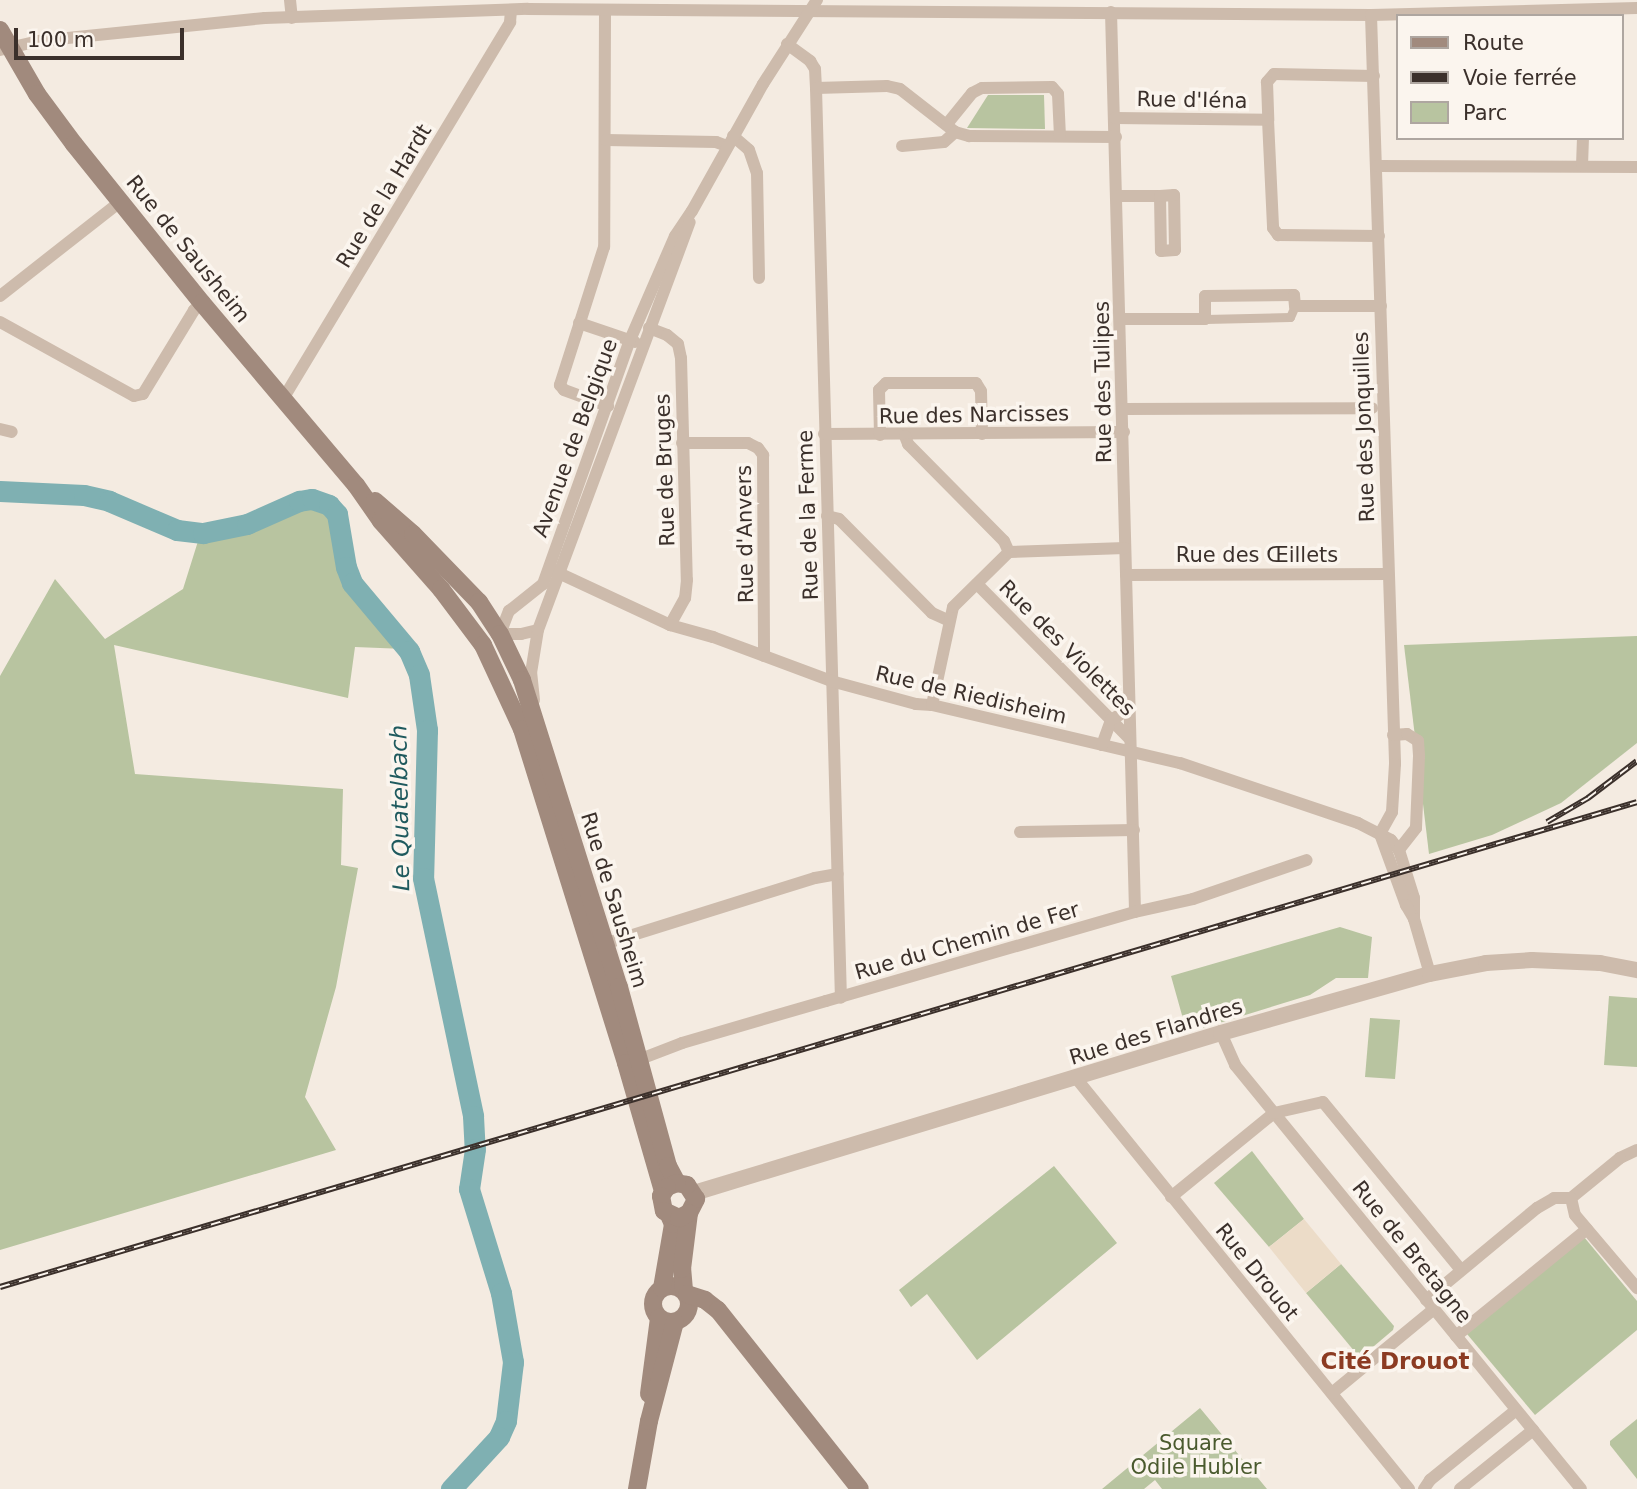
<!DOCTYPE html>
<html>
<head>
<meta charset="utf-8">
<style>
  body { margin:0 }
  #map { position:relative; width:1637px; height:1489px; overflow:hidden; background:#f4ebe1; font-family:"DejaVu Sans",sans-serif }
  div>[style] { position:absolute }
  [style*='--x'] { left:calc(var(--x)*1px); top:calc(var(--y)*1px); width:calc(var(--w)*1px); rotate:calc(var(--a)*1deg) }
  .green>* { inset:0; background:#b8c4a0 }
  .plaza>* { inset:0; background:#ecdcc8 }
  .river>* { height:21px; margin:-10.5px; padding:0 10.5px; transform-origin:10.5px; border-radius:10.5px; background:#7fb0b2 }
  .pedestrian>* { height:9px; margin:-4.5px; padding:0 4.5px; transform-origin:4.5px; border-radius:4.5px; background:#cdbbac }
  .minor>* { height:12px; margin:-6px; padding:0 6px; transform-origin:6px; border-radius:6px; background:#cdbbac }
  .tertiary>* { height:16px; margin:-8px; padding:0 8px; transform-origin:8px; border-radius:8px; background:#cdbbac }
  .secondary>* { height:18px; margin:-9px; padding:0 9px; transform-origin:9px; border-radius:9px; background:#a18a7d }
  .secondary>.ring { margin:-9px; padding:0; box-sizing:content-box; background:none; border:18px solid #a18a7d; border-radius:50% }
  .rail>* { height:6px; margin-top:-3px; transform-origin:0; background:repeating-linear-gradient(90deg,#fbf5ee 0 10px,#3b302b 0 20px); box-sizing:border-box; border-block:2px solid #3b302b }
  span { translate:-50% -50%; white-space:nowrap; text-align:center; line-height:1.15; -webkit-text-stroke:7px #fbf5ee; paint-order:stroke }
  .street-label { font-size:21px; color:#3b302b }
  .park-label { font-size:21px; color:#4a5a2e }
  .water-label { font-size:23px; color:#1f5a5e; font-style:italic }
  .neighbourhood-label { font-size:23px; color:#8c3b22; font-weight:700 }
  .legend { position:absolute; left:1396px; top:14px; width:228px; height:126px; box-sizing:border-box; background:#fbf5ee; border:2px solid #aea6a0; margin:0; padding:9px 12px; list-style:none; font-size:21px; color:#3b302b }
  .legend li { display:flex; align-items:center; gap:14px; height:35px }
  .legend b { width:35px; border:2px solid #aea6a0 }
  .scale { position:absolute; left:14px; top:28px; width:170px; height:32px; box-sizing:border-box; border:4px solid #3b302b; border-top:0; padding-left:9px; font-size:21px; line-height:24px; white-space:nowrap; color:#3b302b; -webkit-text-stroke:5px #fbf5ee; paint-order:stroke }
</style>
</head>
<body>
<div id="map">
  <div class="green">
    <div style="clip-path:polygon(988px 95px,1044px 95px,1045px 129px,967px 128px)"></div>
    <div style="clip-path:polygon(309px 506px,332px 517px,346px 585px,405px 649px,355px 647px,348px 698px,114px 645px,135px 774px,343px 789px,341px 865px,358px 868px,336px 987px,305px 1097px,336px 1150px,0 1250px,0 676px,55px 579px,105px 639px,183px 589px,199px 538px,248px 527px)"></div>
    <div style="clip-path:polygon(1637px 636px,1637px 743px,1561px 803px,1492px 835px,1429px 854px,1404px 645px)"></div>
    <div style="clip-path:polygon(1340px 927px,1372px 937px,1368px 978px,1336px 978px,1310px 995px,1187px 1033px,1171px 976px)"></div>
    <div style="clip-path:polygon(1609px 996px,1637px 998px,1637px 1067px,1604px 1065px)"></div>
    <div style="clip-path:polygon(1370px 1018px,1400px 1020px,1395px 1079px,1365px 1077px)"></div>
    <div style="clip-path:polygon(1252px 1151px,1304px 1219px,1269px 1247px,1214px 1183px)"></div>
    <div style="clip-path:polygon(1054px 1166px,1117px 1243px,977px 1360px,927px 1294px,911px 1307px,899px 1290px)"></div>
    <div style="clip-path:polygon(1584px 1237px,1637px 1301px,1637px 1330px,1535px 1415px,1467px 1334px)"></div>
    <div style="clip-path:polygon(1341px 1264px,1394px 1326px,1393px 1330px,1360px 1358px,1306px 1293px)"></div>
    <div style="clip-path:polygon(1200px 1408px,1267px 1489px,1162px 1489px,1155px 1480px,1144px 1489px,1102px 1489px)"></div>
    <div style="clip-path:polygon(1637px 1419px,1637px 1479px,1610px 1445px,1610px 1441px)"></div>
  </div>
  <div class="plaza">
    <div style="clip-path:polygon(1304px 1219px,1341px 1264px,1306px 1293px,1269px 1247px)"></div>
  </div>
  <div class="river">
    <div style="--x:0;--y:491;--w:84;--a:2.7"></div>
    <div style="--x:84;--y:495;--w:26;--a:13"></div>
    <div style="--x:109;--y:501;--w:74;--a:23.1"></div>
    <div style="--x:177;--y:530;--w:26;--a:7"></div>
    <div style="--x:203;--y:533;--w:45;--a:-11.6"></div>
    <div style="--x:247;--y:524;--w:57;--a:-23.9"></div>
    <div style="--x:299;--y:501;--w:13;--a:-9"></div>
    <div style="--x:312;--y:499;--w:18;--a:19"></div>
    <div style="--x:329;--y:505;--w:12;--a:48"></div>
    <div style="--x:337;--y:514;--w:54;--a:80.4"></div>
    <div style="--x:346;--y:567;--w:17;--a:69"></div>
    <div style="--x:352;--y:583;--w:89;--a:50"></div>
    <div style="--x:409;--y:651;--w:26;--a:67"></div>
    <div style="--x:419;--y:675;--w:56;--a:81.7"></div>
    <div style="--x:427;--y:730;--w:148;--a:91.5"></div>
    <div style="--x:423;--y:878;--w:243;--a:78.1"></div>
    <div style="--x:473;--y:1116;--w:33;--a:87"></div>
    <div style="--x:475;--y:1149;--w:40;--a:98.5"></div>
    <div style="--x:469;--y:1189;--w:109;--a:72.9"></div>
    <div style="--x:501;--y:1293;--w:70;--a:80.1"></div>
    <div style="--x:513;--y:1362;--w:59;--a:96.8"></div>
    <div style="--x:506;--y:1421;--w:17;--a:114"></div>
    <div style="--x:499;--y:1437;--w:71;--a:132.7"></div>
  </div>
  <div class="pedestrian">
    <div style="--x:1205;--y:319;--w:85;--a:-1.3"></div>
    <div style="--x:1290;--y:317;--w:12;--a:-66"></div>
  </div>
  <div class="minor">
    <div style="--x:290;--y:0;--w:18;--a:84"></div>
    <div style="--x:605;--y:11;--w:236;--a:90.2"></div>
    <div style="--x:604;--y:247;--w:145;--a:107.7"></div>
    <div style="--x:560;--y:385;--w:6;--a:51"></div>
    <div style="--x:564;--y:390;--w:47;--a:20"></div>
    <div style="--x:1111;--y:12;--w:900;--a:88.47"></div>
    <div style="--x:1371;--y:15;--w:749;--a:88.16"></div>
    <div style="--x:1395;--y:764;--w:48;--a:93.6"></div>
    <div style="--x:1392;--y:812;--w:25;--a:119"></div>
    <div style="--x:787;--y:44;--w:29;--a:36"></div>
    <div style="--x:810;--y:61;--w:9;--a:58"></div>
    <div style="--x:815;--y:69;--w:19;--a:87"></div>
    <div style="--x:816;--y:88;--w:910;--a:88.43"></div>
    <div style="--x:0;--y:50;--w:39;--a:-13"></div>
    <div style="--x:38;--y:41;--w:228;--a:-5.8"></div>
    <div style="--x:265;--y:18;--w:263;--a:-2"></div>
    <div style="--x:528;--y:9;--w:843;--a:0.41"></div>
    <div style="--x:1371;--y:15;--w:266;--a:-1.5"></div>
    <div style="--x:1374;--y:76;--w:100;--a:-178.9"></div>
    <div style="--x:1274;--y:74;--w:11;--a:131"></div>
    <div style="--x:1267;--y:82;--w:38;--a:88"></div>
    <div style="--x:1268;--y:120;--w:108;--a:87.3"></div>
    <div style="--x:1273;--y:228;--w:9;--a:54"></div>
    <div style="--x:1278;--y:235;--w:101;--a:0.6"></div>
    <div style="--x:816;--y:88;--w:71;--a:-1.6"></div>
    <div style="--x:887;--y:86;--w:13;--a:13"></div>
    <div style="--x:900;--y:89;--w:70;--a:38"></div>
    <div style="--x:955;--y:132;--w:15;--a:16"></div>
    <div style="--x:969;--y:136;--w:147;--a:0.4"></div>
    <div style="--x:1115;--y:118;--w:153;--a:0.7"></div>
    <div style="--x:947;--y:124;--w:40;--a:-51"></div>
    <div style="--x:972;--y:93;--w:11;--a:-27"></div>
    <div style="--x:982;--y:88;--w:70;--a:-0.8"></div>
    <div style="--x:1052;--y:87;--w:9;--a:49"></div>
    <div style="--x:1058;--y:94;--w:42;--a:87.3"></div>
    <div style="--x:733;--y:136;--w:21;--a:41"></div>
    <div style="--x:749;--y:150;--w:24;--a:71"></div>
    <div style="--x:757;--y:173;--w:105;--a:88.9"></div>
    <div style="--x:606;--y:140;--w:110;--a:1"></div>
    <div style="--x:716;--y:142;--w:12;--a:20"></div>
    <div style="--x:902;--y:146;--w:42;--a:-5.4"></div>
    <div style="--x:944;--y:142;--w:15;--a:-42"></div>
    <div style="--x:1377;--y:166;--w:260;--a:0.2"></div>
    <div style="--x:1582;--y:166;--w:28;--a:-88"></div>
    <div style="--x:1118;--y:196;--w:42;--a:0"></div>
    <div style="--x:1160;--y:196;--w:55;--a:89"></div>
    <div style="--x:1161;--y:251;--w:14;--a:-4"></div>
    <div style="--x:1175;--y:250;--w:55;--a:-91"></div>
    <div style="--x:1174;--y:195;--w:14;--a:176"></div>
    <div style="--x:0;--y:296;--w:152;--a:-38.1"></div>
    <div style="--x:1120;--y:319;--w:85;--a:0"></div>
    <div style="--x:1205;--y:319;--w:23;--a:-90"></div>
    <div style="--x:1205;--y:296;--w:89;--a:-0.6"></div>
    <div style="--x:1294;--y:295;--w:11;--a:85"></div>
    <div style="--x:1295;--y:306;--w:86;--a:0"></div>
    <div style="--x:0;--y:322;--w:153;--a:28.9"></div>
    <div style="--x:134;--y:396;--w:9;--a:-13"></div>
    <div style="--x:143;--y:394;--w:98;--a:-58.7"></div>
    <div style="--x:194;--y:310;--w:11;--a:-41"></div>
    <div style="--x:579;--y:323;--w:59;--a:18.7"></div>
    <div style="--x:649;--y:328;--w:19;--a:21"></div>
    <div style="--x:667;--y:335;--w:14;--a:39"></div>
    <div style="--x:678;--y:344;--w:14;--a:78"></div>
    <div style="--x:681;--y:358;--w:222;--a:88.5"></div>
    <div style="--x:687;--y:580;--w:18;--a:96"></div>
    <div style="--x:685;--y:598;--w:31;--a:119"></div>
    <div style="--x:283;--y:399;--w:440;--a:-58.9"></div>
    <div style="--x:510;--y:22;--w:12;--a:-85"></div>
    <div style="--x:1123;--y:409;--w:249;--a:-0.2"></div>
    <div style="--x:0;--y:429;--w:12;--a:14"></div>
    <div style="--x:824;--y:434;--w:300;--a:-0.4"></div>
    <div style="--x:880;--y:435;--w:45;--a:-91.3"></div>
    <div style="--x:879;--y:390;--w:10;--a:-45"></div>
    <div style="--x:886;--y:383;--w:90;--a:0"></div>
    <div style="--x:976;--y:383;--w:9;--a:58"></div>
    <div style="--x:981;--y:391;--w:43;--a:88.7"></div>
    <div style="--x:905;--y:436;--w:9;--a:69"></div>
    <div style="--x:908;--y:444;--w:136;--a:45.3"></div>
    <div style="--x:1004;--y:541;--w:12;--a:66"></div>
    <div style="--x:682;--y:443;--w:66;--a:0"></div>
    <div style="--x:748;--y:443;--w:11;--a:27"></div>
    <div style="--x:758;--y:448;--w:9;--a:54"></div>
    <div style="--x:763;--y:455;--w:201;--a:89.7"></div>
    <div style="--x:827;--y:516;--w:12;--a:14"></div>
    <div style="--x:839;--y:519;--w:132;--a:45.3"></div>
    <div style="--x:932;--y:613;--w:17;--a:24"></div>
    <div style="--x:550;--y:569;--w:132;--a:25"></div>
    <div style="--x:670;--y:625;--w:45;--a:15.6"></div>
    <div style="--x:713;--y:637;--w:126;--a:20.4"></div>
    <div style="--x:831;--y:681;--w:88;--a:15.1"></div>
    <div style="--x:916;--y:704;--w:16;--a:4"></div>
    <div style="--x:932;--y:705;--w:255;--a:13.2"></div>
    <div style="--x:1180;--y:763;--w:188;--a:18.6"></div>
    <div style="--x:1358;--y:823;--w:37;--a:27"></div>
    <div style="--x:1391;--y:840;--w:13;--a:51"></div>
    <div style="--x:1399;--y:850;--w:50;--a:72.6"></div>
    <div style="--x:1414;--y:898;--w:21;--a:90"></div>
    <div style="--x:1126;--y:575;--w:262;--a:-0.2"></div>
    <div style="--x:977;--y:584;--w:216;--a:45.4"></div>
    <div style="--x:500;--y:634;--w:25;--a:-69"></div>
    <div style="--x:509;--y:611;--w:43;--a:-38.5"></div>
    <div style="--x:543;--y:584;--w:259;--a:-70.4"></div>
    <div style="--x:630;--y:340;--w:113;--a:-66.6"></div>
    <div style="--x:675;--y:236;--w:30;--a:-56"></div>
    <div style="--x:692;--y:211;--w:145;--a:-60.8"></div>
    <div style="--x:763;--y:84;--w:100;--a:-57.3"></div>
    <div style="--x:500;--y:634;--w:21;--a:0"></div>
    <div style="--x:521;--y:634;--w:17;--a:-13"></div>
    <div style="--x:534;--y:700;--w:27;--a:-96"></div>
    <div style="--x:531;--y:673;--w:44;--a:-80.8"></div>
    <div style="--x:538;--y:630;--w:435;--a:-69.6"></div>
    <div style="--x:932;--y:705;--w:100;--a:-77.9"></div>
    <div style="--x:953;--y:607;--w:78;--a:-44.5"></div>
    <div style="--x:1009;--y:552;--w:116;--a:-2"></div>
    <div style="--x:1393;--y:735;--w:14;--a:-4"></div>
    <div style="--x:1407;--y:734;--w:13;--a:32"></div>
    <div style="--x:1418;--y:741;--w:15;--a:86"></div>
    <div style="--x:1419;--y:756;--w:72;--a:92.4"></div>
    <div style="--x:1416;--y:828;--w:28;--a:128"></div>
    <div style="--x:1102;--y:745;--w:27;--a:-70"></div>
    <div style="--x:1111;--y:720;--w:21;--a:-31"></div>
    <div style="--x:1020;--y:832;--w:114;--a:-1"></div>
    <div style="--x:1380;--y:834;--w:76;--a:69.9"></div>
    <div style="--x:1406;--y:905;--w:16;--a:60"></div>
    <div style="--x:1414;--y:919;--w:57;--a:73.8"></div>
    <div style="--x:604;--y:944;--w:221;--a:-17.4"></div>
    <div style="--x:815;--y:878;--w:23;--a:-10"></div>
    <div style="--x:1221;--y:1033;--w:35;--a:66"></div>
    <div style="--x:1235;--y:1065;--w:547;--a:50.78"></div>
    <div style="--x:638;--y:1060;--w:47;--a:-21.1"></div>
    <div style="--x:682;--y:1043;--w:150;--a:-16.3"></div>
    <div style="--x:826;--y:1001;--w:322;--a:-16.1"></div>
    <div style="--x:1135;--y:912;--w:59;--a:-12.6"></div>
    <div style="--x:1193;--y:899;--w:120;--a:-18.9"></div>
    <div style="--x:1076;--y:1078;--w:529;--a:50.98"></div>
    <div style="--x:1637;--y:1150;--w:19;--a:155"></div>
    <div style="--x:1620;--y:1158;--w:63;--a:140.8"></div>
    <div style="--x:1571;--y:1198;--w:17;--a:77"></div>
    <div style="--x:1575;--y:1215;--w:96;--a:49.7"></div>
    <div style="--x:1171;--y:1197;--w:133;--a:-39.2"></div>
    <div style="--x:1274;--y:1113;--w:50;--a:-12.7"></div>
    <div style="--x:1323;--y:1102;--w:217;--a:50.6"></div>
    <div style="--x:1426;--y:1300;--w:144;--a:-39.7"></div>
    <div style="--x:1537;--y:1208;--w:20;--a:-30"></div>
    <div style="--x:1554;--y:1198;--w:17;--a:0"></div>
    <div style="--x:1456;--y:1336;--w:169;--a:-39.2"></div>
    <div style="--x:1332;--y:1393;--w:132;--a:-39.5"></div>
    <div style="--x:1424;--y:1489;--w:11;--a:-56"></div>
    <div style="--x:1430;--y:1480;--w:111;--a:-39.1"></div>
    <div style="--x:1460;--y:1489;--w:94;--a:-38.9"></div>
  </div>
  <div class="tertiary">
    <div style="--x:694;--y:1193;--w:551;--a:-16.89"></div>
    <div style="--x:1221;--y:1033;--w:217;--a:-15.8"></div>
    <div style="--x:1430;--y:974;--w:57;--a:-11.1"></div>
    <div style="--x:1486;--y:963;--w:46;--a:-3.7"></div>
    <div style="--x:1532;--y:960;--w:68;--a:2.5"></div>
    <div style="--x:1600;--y:963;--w:38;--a:11"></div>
  </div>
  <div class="secondary">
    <div style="--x:0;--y:30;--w:74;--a:60"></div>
    <div style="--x:37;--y:94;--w:62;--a:53.5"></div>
    <div style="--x:74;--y:144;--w:204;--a:51.2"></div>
    <div style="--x:202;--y:303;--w:238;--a:49.8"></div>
    <div style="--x:356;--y:485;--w:44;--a:55.2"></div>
    <div style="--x:381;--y:521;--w:91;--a:48.6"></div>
    <div style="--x:441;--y:589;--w:70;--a:53.1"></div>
    <div style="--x:483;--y:645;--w:93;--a:65.1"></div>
    <div style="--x:522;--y:729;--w:350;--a:72.7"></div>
    <div style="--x:626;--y:1063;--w:133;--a:73.9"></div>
    <div style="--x:375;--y:501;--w:50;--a:41"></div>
    <div style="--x:413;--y:534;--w:95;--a:45.9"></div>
    <div style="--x:479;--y:602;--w:38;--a:57"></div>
    <div style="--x:500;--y:634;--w:51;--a:64.4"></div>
    <div style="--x:522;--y:680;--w:322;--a:72.5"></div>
    <div style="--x:619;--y:987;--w:186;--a:74.7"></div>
    <div style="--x:668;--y:1166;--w:19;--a:62"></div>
    <div class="ring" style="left:653px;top:1286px;width:18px;height:18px"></div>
    <div style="--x:662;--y:1288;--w:65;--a:-80.2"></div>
    <div style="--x:673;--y:1224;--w:10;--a:-114"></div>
    <div style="--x:684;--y:1290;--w:21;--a:-95"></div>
    <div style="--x:682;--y:1269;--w:56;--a:-82.9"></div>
    <div style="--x:689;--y:1213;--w:16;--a:-63"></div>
    <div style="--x:696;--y:1199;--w:17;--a:-123"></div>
    <div style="--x:687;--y:1185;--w:10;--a:-169"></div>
    <div style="--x:677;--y:1183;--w:11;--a:158"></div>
    <div style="--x:667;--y:1187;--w:11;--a:124"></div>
    <div style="--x:661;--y:1196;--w:15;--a:79"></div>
    <div style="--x:664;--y:1211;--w:17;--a:25"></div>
    <div style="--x:679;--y:1218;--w:11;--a:-27"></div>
    <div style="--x:687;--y:1294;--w:19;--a:18"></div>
    <div style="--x:705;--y:1300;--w:16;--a:38"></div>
    <div style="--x:718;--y:1310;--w:228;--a:51.6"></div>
    <div style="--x:649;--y:1394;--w:77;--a:-82.5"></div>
    <div style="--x:637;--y:1489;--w:69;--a:-80"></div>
    <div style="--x:649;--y:1421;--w:102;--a:-75.3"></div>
  </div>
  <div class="rail">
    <div style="--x:1547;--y:822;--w:48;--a:-30.3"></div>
    <div style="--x:1588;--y:798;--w:61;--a:-37.1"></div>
    <div style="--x:0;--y:1287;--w:1707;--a:-16.5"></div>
  </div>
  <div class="street-label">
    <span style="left:1192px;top:100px;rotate:1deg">Rue d'Iéna</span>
    <span style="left:384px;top:196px;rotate:-59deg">Rue de la Hardt</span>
    <span style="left:188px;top:249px;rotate:51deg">Rue de Sausheim</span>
    <span style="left:1103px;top:382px;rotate:-91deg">Rue des Tulipes</span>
    <span style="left:974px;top:415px;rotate:-1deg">Rue des Narcisses</span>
    <span style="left:1364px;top:427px;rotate:-92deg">Rue des Jonquilles</span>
    <span style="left:575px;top:438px;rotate:-70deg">Avenue de Belgique</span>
    <span style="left:665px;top:470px;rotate:-92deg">Rue de Bruges</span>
    <span style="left:808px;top:515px;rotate:-92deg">Rue de la Ferme</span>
    <span style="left:745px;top:534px;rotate:-91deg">Rue d'Anvers</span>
    <span style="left:1257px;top:555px">Rue des Œillets</span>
    <span style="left:1067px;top:648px;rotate:45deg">Rue des Violettes</span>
    <span style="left:971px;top:695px;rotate:13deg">Rue de Riedisheim</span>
    <span style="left:614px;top:900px;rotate:73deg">Rue de Sausheim</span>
    <span style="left:967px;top:941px;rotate:-16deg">Rue du Chemin de Fer</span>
    <span style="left:1156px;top:1032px;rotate:-17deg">Rue des Flandres</span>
    <span style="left:1412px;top:1252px;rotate:51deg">Rue de Bretagne</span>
    <span style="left:1257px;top:1272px;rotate:51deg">Rue Drouot</span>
  </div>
  <div class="park-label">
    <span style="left:1196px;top:1455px">Square<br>Odile Hubler</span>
  </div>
  <div class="water-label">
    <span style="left:400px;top:808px;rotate:-91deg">Le Quatelbach</span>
  </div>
  <div class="neighbourhood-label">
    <span style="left:1395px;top:1361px">Cité Drouot</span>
  </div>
  <ul class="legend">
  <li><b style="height:9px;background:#a18a7d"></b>Route</li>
  <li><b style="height:9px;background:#3b302b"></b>Voie ferrée</li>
  <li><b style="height:19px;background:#b8c4a0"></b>Parc</li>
  </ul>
  <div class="scale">100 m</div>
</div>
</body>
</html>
